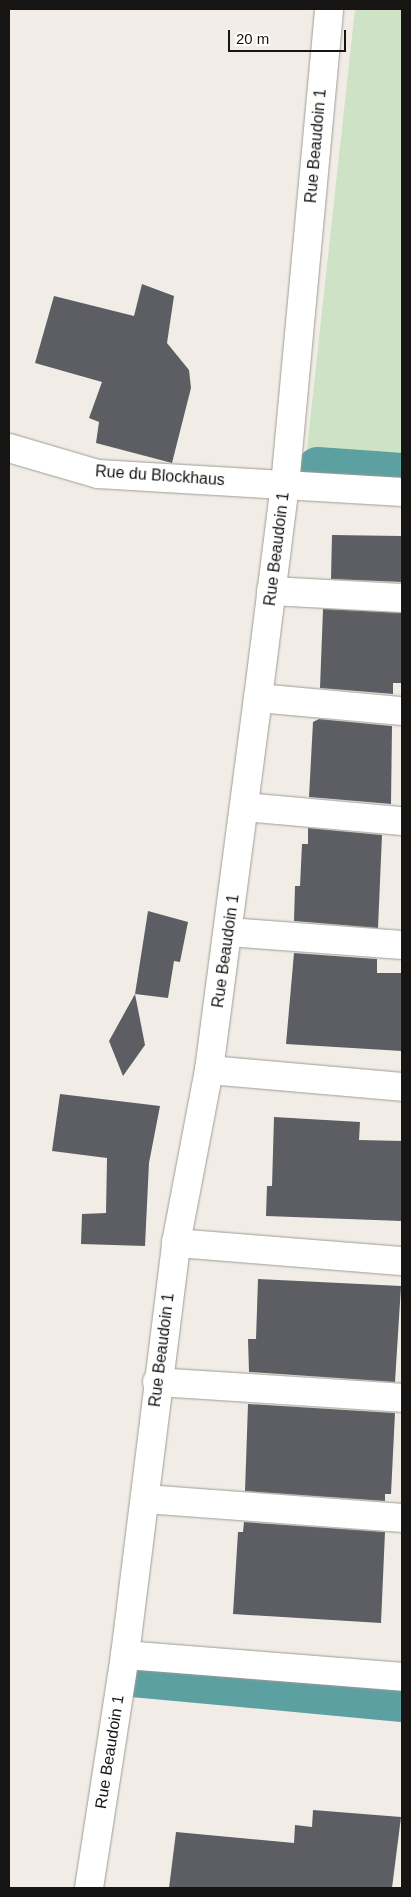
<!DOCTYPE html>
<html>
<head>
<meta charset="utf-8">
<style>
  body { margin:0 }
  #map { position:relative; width:411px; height:1897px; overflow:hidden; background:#f1ede6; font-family:Arial,sans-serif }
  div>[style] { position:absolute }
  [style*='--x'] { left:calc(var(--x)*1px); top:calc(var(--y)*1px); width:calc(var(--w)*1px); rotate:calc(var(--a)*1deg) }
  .green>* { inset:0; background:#cee3c5 }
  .canal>* { height:41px; margin:-20.5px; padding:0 20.5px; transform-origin:20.5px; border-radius:20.5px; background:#5da0a2 }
  .building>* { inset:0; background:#5d5e64 }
  .roads { filter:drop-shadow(0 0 1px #9f9c95) drop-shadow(0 0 1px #9f9c95) }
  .minor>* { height:28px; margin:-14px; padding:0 14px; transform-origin:14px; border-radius:14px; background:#fff }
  span { translate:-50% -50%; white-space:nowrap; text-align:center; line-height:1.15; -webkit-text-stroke:5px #fff; paint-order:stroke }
  .street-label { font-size:16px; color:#161513 }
  .frame { position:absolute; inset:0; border:10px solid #161513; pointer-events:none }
  .scale { position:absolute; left:228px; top:30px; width:118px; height:22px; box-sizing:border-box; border:2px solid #161513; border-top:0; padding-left:6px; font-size:15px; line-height:18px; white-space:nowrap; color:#161513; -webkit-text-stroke:4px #fff; paint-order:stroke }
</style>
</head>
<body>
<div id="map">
  <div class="green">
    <div style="clip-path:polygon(355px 9px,402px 9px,402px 466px,306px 458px)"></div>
  </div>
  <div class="canal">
    <div style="--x:317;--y:467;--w:85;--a:4"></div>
    <div style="--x:132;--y:1676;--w:271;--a:5.3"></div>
  </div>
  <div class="building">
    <div style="clip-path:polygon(142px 284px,174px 296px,167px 343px,189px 370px,191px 388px,172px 463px,96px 443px,99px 422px,89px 418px,102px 382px,35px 363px,54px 296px,134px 316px)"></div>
    <div style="clip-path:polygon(332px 535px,402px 536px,402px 582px,331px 579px)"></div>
    <div style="clip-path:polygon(323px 609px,402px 613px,401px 683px,393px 683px,393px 694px,320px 688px)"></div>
    <div style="clip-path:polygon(319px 719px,392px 726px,391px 804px,309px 797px,313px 722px)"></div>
    <div style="clip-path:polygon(308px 828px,382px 835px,378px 928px,294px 921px,295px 886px,300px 886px,302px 844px,308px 844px)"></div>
    <div style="clip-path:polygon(148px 911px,188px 922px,180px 962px,174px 961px,168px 998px,135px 994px,145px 1045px,123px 1076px,109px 1041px,135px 994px)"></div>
    <div style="clip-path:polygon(294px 953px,377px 959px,377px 973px,402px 973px,402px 1051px,286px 1044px)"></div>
    <div style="clip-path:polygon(60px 1094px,160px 1106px,149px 1163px,145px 1246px,81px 1244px,82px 1214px,106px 1213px,107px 1158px,52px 1151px)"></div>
    <div style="clip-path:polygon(274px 1117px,360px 1122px,359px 1140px,402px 1141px,402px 1221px,266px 1216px,267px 1186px,272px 1186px)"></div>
    <div style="clip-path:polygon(258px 1279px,401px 1286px,395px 1382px,249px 1372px,248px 1339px,256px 1339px)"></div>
    <div style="clip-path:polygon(248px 1404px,395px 1413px,391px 1494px,385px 1494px,385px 1501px,245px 1491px)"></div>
    <div style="clip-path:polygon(244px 1522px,385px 1532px,381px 1623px,233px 1614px,238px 1532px,243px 1532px)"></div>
    <div style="clip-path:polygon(313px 1810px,401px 1817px,392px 1888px,169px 1888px,176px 1832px,294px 1843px,295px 1825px,312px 1827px)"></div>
  </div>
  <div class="roads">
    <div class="minor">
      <div style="--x:9;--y:448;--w:93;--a:16.3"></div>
      <div style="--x:98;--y:474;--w:305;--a:3.4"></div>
      <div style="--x:271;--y:591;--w:131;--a:3.1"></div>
      <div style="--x:258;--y:698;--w:145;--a:5.2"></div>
      <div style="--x:244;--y:807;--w:159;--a:5.1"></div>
      <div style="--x:229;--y:932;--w:173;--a:4.3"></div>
      <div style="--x:209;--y:1070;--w:194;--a:5"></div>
      <div style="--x:176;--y:1243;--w:227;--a:4.6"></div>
      <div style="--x:157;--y:1382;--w:246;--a:3.7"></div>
      <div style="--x:145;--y:1499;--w:258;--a:4.2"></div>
      <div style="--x:125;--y:1655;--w:278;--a:4.5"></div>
      <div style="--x:89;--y:1888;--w:236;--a:-81.2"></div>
      <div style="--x:125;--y:1655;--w:415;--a:-82.9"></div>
      <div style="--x:176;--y:1243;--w:176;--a:-79.2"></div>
      <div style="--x:209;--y:1070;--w:375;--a:-82.5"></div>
      <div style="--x:258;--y:698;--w:215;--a:-82.8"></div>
      <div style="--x:285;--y:485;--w:478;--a:-84.7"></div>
    </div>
  </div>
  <div class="street-label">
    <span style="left:316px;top:146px;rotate:-85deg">Rue Beaudoin 1</span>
    <span style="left:160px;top:476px;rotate:4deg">Rue du Blockhaus</span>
    <span style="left:277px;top:549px;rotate:-83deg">Rue Beaudoin 1</span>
    <span style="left:226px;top:951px;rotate:-82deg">Rue Beaudoin 1</span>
    <span style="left:162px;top:1350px;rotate:-83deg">Rue Beaudoin 1</span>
    <span style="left:110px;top:1752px;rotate:-81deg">Rue Beaudoin 1</span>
  </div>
  <div class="frame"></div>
  <div class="scale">20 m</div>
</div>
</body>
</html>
